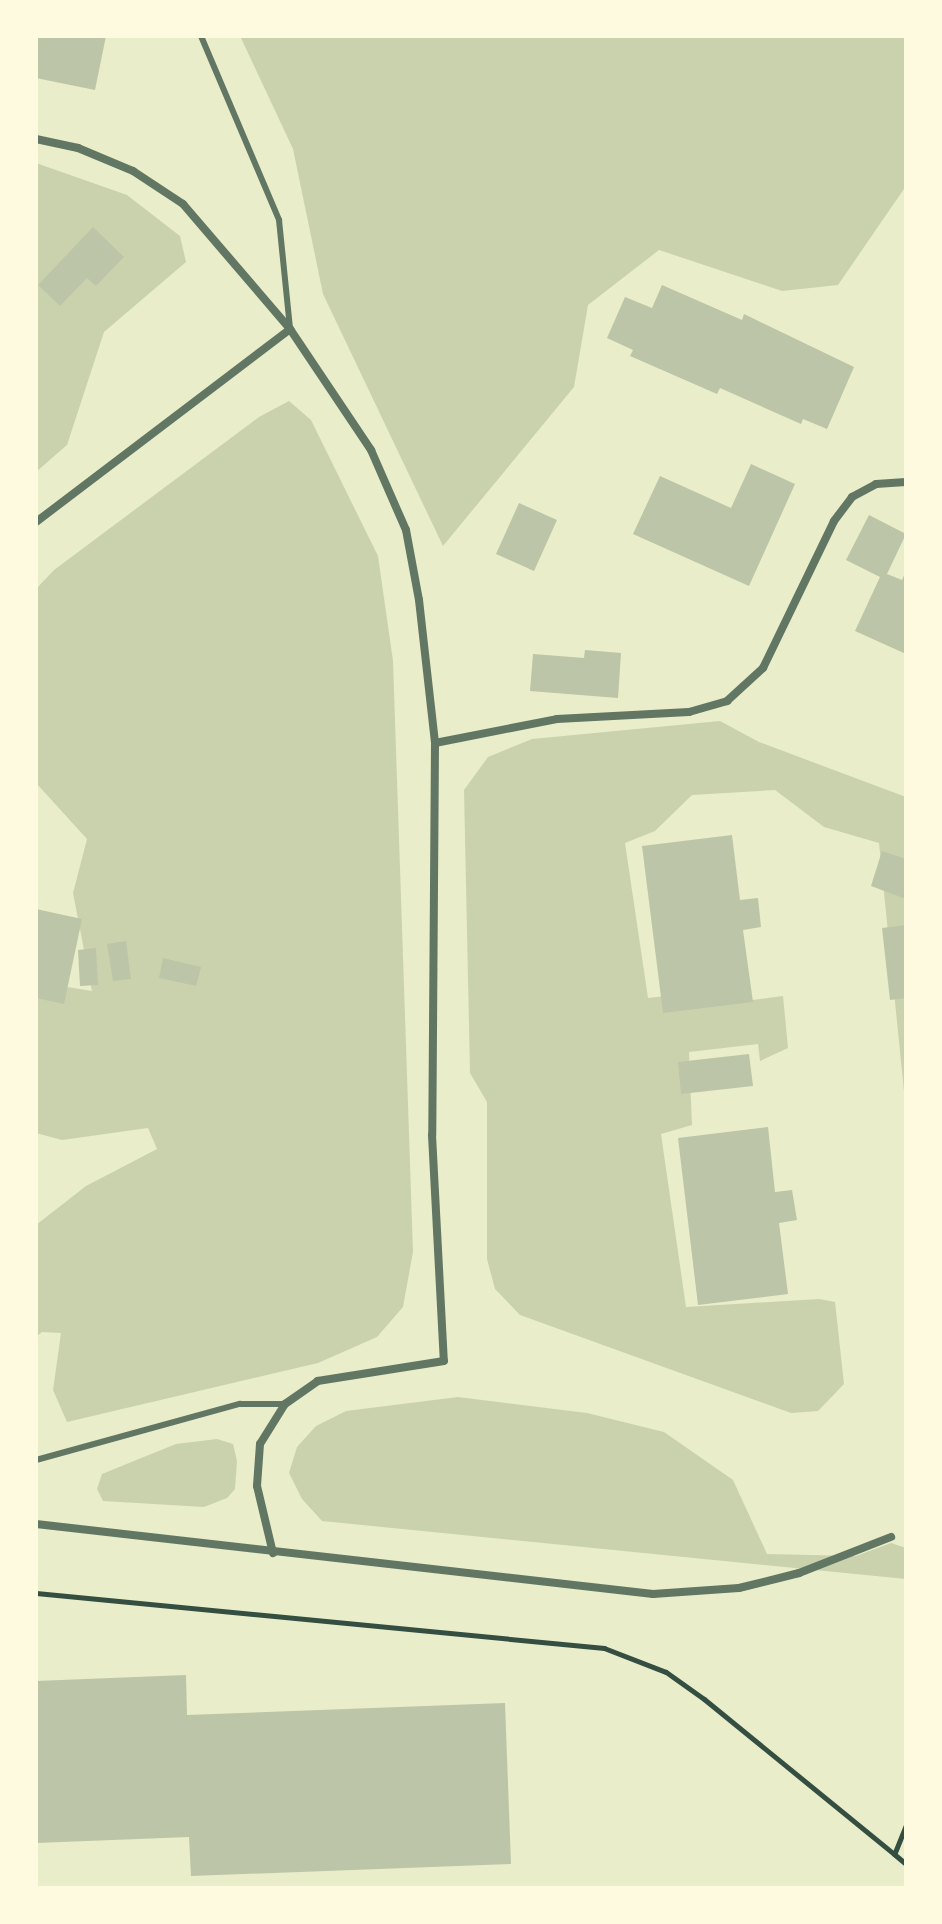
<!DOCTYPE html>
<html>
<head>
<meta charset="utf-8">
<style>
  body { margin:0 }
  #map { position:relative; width:942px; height:1924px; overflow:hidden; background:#e9edc9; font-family:"Varela Round",sans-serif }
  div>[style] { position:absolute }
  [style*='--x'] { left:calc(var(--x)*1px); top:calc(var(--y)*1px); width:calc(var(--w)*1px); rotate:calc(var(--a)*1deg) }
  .green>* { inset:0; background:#cad2ad }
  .building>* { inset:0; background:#bcc5a7 }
  .path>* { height:5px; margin:-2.5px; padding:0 2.5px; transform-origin:2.5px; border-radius:2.5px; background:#344e41 }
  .service>* { height:6px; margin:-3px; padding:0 3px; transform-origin:3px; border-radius:3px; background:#617663 }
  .minor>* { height:8px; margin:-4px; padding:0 4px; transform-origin:4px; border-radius:4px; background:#617663 }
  span { translate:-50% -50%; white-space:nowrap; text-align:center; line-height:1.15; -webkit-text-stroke:6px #fefae0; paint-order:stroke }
  .frame { position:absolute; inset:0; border:38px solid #fefae0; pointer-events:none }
</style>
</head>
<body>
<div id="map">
  <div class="green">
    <div style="clip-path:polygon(240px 36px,906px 36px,906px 186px,838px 285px,782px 291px,659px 250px,588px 305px,574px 387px,443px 546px,323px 294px,293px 149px)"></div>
    <div style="clip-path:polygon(36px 163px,127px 195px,180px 236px,186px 262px,104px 332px,67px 445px,36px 472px)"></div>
    <div style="clip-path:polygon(289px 401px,311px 420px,378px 556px,393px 661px,413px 1252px,403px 1307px,377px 1337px,318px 1363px,67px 1422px,53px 1390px,61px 1333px,42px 1332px,36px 1337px,36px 1225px,86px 1186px,157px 1149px,148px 1128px,62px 1140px,36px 1133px,36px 982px,92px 991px,73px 893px,87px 839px,36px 783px,36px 589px,54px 570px,259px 417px)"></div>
    <div style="clip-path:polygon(720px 721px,759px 742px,906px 797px,906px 1111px,879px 843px,824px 827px,775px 790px,692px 795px,655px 831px,625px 843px,648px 998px,675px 995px,677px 1010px,783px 996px,788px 1048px,760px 1061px,758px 1044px,689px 1052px,692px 1125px,661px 1134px,686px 1307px,819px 1299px,835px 1302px,844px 1384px,818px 1411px,791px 1413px,520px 1315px,495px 1289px,487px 1259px,487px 1102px,470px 1073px,464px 790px,488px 757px,532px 739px)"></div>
    <div style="clip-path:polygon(458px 1397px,587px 1413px,664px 1432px,733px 1480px,767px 1554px,856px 1556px,891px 1543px,906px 1548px,906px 1579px,322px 1521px,302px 1499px,289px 1473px,297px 1447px,316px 1426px,346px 1411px)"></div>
    <div style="clip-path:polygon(217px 1439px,233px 1444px,237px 1461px,235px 1489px,227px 1498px,204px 1507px,103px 1501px,97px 1489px,102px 1474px,129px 1463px,176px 1444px)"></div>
  </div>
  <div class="building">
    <div style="clip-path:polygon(36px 36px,106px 36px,95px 90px,36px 78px)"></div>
    <div style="clip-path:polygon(93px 227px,124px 257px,96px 286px,87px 278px,60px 306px,38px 285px)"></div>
    <div style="clip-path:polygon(662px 285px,742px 320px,744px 314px,854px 367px,827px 429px,803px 419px,801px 424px,720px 388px,717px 394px,630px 356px,633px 350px,607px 338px,625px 297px,652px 308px)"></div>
    <div style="clip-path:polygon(751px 464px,795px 484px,749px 586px,633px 534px,660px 476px,731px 508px)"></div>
    <div style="clip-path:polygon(519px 503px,557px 520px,534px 571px,496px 554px)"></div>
    <div style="clip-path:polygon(869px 515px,906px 534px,887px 574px,902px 580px,906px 571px,906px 654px,855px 631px,880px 577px,846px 560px)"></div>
    <div style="clip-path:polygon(585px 650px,621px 653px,618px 698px,530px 691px,533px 654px,584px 658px)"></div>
    <div style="clip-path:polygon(732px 835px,740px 900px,758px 898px,761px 927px,743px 930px,753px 1002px,663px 1013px,642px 846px)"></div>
    <div style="clip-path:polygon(882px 851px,906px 859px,906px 899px,871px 886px)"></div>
    <div style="clip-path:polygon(36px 909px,82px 919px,64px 1004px,36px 998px)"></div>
    <div style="clip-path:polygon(906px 925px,906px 998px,890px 1000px,882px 928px)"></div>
    <div style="clip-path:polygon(126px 941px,131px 979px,113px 981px,107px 944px)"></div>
    <div style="clip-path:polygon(96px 948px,98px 985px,80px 986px,78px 950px)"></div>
    <div style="clip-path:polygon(163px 958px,201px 967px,196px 986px,159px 978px)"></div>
    <div style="clip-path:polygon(749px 1054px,753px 1086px,681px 1094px,678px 1062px)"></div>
    <div style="clip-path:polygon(768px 1127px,775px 1192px,792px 1190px,797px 1220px,779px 1223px,788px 1294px,698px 1305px,678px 1138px)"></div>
    <div style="clip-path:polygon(186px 1675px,187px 1715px,505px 1703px,511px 1864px,191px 1876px,189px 1837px,36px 1843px,36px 1681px)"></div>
  </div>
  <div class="path">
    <div style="--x:36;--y:1593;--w:571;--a:5.53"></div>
    <div style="--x:604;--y:1648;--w:66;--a:21.2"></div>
    <div style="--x:666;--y:1672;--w:47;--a:35.4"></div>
    <div style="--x:704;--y:1699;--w:245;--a:39.2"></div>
    <div style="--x:906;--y:1825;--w:31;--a:112"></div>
    <div style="--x:894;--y:1854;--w:16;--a:40"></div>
  </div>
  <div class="service">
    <div style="--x:201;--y:36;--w:200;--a:67"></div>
    <div style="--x:279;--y:220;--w:110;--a:84.2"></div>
    <div style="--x:36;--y:1460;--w:212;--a:-15.4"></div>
    <div style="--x:240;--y:1404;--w:45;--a:0"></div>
  </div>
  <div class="minor">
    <div style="--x:36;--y:139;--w:43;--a:12.1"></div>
    <div style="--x:78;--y:148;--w:60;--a:22.7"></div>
    <div style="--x:133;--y:171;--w:60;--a:33.4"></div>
    <div style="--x:183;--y:204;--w:165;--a:49.4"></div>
    <div style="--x:290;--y:329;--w:146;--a:56.2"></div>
    <div style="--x:371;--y:450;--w:87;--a:66.4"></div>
    <div style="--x:406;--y:530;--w:71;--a:79.5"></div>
    <div style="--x:419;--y:600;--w:144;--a:83.6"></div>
    <div style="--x:435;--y:743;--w:392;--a:90.4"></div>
    <div style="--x:432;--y:1135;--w:226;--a:87"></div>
    <div style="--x:444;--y:1361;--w:128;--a:171"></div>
    <div style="--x:318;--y:1381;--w:40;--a:145.1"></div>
    <div style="--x:285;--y:1404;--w:47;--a:122"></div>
    <div style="--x:260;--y:1444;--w:42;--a:94.1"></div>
    <div style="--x:257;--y:1486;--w:69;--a:76.6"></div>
    <div style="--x:36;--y:522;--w:319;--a:-37.2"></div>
    <div style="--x:435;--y:743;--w:124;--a:-11.1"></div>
    <div style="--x:557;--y:719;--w:132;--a:-3"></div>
    <div style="--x:689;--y:712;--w:40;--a:-16"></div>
    <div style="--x:727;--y:701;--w:49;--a:-42.5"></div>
    <div style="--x:763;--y:668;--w:163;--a:-64.2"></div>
    <div style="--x:834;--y:521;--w:30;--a:-53"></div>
    <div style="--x:852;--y:497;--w:27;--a:-28"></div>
    <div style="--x:876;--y:484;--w:30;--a:-4"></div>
    <div style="--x:36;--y:1524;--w:621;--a:6.47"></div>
    <div style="--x:653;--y:1594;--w:86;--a:-4"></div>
    <div style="--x:739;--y:1588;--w:62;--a:-14"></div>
    <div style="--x:799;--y:1573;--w:99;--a:-21.4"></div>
  </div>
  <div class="frame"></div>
</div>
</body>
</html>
